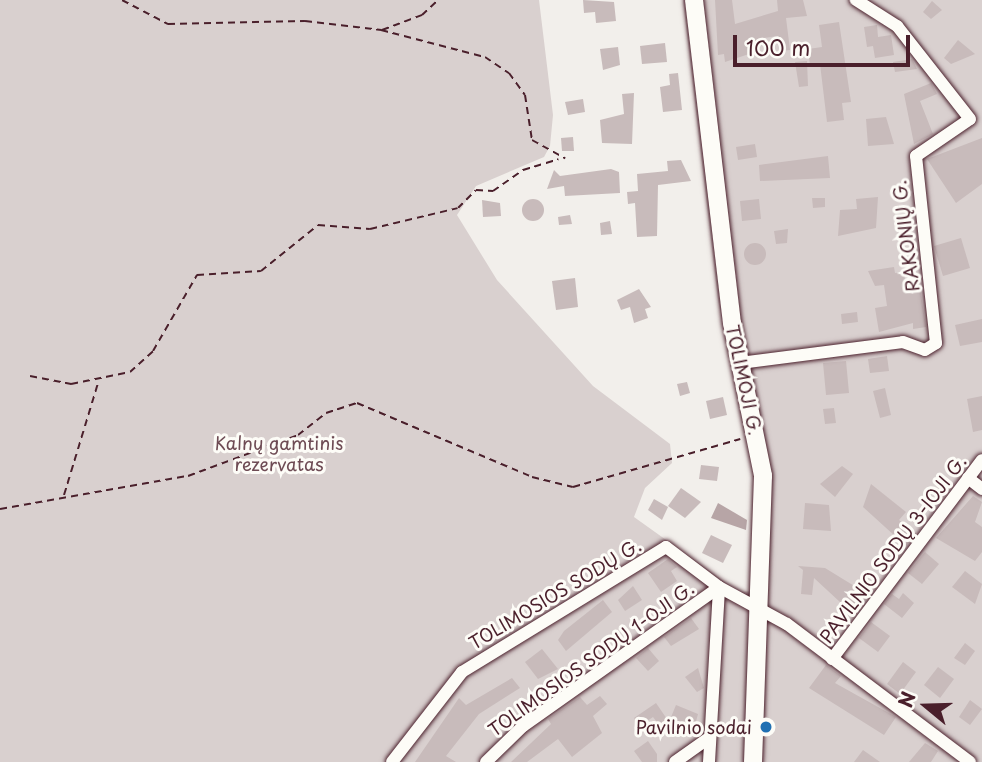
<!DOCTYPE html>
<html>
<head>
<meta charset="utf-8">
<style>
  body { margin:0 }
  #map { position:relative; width:982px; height:762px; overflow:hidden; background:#f2efeb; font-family:"Playpen Sans",sans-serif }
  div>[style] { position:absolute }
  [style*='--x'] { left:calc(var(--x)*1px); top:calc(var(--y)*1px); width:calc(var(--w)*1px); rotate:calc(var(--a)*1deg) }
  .green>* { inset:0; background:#d9d0cf }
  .water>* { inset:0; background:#b7a5a6 }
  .building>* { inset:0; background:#c8bbbb }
  .round { border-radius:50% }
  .path>* { height:2px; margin-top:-1px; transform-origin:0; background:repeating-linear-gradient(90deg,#4a1f2b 0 7px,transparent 0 12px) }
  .roads { filter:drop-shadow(0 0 2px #4a1f2b) drop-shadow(0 0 2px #4a1f2b) }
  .street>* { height:12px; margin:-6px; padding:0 6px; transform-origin:6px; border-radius:6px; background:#fdfcf7 }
  .secondary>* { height:18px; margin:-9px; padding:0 9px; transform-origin:9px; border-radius:9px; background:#fdfcf7 }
  .dots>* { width:19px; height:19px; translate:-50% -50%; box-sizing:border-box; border:4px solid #fdfcf7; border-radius:50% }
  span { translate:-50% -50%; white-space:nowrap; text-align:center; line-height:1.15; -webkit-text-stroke:6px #fdfcf7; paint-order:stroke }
  .street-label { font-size:18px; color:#4a1f2b }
  .park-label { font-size:18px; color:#6e4b54 }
  .poi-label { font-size:18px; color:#4a1f2b }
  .right { translate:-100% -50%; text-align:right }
  .north { position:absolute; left:891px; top:671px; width:70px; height:70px; -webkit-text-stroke:5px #fdfcf7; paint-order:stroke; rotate:289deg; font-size:19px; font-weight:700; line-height:28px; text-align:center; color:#4a1f2b }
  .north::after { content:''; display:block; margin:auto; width:24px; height:32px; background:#4a1f2b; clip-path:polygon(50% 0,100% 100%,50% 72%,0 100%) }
  .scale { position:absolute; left:733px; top:35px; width:177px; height:32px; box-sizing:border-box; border:4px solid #4a1f2b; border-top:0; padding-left:9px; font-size:21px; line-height:24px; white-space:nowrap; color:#4a1f2b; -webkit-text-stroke:5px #fdfcf7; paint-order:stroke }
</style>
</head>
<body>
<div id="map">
  <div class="green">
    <div style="clip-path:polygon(0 0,539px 0,553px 115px,550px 146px,544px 157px,476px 186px,457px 215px,497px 280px,593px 386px,670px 444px,672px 463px,645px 488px,634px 517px,739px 592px,753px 591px,755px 480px,718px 300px,683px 0,982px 0,982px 762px,0 762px)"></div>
  </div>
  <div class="water">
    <div style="clip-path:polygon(718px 503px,747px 520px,746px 530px,711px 518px)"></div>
  </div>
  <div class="building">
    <div style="clip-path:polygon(583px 0,614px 2px,616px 21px,596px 23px,595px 12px,584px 13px)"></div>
    <div style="clip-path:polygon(715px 0,732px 0,735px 24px,778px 11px,777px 0,803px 0,807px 16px,786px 18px,790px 50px,780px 51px,778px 36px,757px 39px,758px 51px,725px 62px,724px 54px,718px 55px)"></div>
    <div style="clip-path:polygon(932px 1px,942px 10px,931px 19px,923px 12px)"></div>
    <div style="clip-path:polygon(839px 22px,851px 102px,842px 103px,844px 120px,827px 122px,820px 64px,810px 65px,808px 49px,822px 47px,819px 25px)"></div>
    <div style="clip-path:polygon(877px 25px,878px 37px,891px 35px,894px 55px,875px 58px,873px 46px,867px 47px,864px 27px)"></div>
    <div style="clip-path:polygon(958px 40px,975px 54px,951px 64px,944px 58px)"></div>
    <div style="clip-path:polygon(665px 43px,667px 62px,642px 64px,640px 46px)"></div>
    <div style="clip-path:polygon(618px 47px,620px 65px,603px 70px,600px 49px)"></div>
    <div style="clip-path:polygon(912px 59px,917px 69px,895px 72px,893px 62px)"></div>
    <div style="clip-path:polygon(807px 61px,808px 86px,799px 87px,795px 62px)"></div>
    <div style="clip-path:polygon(678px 73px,682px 110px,663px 112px,660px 87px,670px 85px,669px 74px)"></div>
    <div style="clip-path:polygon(931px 83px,937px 94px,920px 101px,933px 134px,914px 144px,904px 94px)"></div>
    <div style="clip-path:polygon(634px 93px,632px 144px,602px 143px,600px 120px,624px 114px,622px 94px)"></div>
    <div style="clip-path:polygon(583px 99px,585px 112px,568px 115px,565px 102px)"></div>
    <div style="clip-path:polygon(886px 117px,894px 144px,868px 146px,866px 119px)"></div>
    <div style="clip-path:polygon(573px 137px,574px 151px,562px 151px,561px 138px)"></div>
    <div style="clip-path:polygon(982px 138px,982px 184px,956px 203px,927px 159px)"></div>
    <div style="clip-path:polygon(755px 144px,757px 157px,738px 160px,736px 147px)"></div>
    <div style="clip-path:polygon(828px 156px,830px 178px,760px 181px,759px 165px)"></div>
    <div style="clip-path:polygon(681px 160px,691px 181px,658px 185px,657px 236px,637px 237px,635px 203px,628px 204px,627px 192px,638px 191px,637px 174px,668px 171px,667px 161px)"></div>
    <div style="clip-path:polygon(611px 169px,619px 172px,620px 193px,565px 196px,564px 186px,547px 189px,554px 170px,560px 176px)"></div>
    <div style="clip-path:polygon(878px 197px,876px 228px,838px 236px,840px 210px,857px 209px,856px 199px)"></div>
    <div style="clip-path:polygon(812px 198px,825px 198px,825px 207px,813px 208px)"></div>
    <div class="round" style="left:522px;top:199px;width:22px;height:22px"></div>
    <div style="clip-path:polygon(759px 199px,761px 219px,742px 221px,740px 201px)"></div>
    <div style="clip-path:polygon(482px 200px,500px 203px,501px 216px,483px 217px)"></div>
    <div style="clip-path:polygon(570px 215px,572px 224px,559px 225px,558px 217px)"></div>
    <div style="clip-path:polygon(610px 221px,612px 234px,601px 235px,600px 223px)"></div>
    <div style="clip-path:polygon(788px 229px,787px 243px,776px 244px,774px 231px)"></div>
    <div style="clip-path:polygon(961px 238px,970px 268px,943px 276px,934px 246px)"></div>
    <div class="round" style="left:744px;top:243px;width:22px;height:22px"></div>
    <div style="clip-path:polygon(894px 267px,895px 273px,904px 272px,906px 283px,919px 281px,926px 327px,913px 329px,913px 323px,879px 332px,875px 308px,887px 306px,884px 285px,875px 286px,868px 271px)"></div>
    <div style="clip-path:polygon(575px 278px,578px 307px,556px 310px,552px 281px)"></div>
    <div style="clip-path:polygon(639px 289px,651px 307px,645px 309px,648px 318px,634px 323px,630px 307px,621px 310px,617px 300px)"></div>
    <div style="clip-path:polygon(857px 312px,858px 322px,842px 324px,841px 314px)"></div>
    <div style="clip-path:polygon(982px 319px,982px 342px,960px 346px,955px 325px)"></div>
    <div style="clip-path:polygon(887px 356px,889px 371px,870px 373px,868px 359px)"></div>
    <div style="clip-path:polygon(846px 361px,849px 393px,826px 395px,823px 363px)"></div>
    <div style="clip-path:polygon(687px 382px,690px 393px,680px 396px,677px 384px)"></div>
    <div style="clip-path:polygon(885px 388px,891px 415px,880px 418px,873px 391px)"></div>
    <div style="clip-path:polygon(982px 396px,982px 430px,973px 432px,967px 399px)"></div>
    <div style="clip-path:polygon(723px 397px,727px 415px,710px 419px,706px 401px)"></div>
    <div style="clip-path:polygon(834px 408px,836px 423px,825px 424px,823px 409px)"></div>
    <div style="clip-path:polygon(701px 465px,719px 467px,717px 481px,699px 479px)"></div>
    <div style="clip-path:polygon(842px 466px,853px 474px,835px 497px,820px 484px)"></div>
    <div style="clip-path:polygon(871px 484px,906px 512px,899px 520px,916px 533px,906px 546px,863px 507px)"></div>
    <div style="clip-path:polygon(681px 488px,701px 502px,685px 518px,668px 506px)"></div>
    <div style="clip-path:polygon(973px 496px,982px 502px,975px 522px,982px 527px,982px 552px,975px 561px,936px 538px)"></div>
    <div style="clip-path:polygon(654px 499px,668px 507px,662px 520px,648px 510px)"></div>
    <div style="clip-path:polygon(805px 503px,829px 505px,831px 531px,803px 529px)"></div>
    <div style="clip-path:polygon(711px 535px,732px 545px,723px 563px,702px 553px)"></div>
    <div style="clip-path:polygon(925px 552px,939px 564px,922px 584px,908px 573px)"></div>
    <div style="clip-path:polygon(668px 559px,677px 567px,671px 571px,677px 581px,661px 592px,648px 573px)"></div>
    <div style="clip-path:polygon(798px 566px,825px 568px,869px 595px,854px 615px,814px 578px,812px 595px,801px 594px,803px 570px)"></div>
    <div style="clip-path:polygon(965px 571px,982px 584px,975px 604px,952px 587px)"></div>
    <div style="clip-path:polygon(633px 586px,642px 600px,625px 611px,618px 600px)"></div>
    <div style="clip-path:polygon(903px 593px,914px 603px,902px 618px,884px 604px,892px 594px,899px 599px)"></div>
    <div style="clip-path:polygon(603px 600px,612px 612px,566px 651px,558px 640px,564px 631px)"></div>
    <div style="clip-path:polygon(691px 618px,699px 629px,671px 646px,664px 637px)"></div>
    <div style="clip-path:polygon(871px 622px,890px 636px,878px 652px,859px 638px)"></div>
    <div style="clip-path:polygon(965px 643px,975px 651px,965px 665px,954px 658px)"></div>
    <div style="clip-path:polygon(648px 648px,659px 661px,648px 671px,636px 658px)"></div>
    <div style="clip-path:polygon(542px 649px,558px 669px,538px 679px,525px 662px)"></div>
    <div style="clip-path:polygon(903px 662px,916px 672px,900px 694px,887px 684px)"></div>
    <div style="clip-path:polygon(826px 665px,841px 676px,835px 683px,896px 717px,884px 735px,809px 688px)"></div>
    <div style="clip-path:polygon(938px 667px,954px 679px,940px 698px,924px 685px)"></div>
    <div style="clip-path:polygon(698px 668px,704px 688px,697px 692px,685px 677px)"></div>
    <div style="clip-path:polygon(512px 678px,520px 688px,479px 714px,446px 756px,456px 762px,415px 762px,459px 698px,466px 705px)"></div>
    <div style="clip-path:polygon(600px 696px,607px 704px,593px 716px,602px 733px,572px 757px,558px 739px,527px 762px,511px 762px,551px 724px,548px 719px,580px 697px,587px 705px)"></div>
    <div style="clip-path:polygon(970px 700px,982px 709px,970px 725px,959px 717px)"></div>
    <div style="clip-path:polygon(656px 703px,669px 722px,676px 705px,698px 714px,692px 737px,671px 729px,665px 733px,653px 717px,640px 726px,634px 718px)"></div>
    <div style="clip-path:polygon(648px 741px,657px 754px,657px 762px,642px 762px,634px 751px)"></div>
    <div style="clip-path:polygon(925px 743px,938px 751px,931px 762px,909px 762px)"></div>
    <div style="clip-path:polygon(863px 750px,880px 762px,854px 762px)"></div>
  </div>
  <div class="path">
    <div style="--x:122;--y:0;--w:52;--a:27.6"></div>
    <div style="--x:168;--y:24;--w:137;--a:-1.3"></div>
    <div style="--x:305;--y:21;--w:77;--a:6.8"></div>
    <div style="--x:381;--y:30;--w:107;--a:14.6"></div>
    <div style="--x:485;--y:57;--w:29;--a:34"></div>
    <div style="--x:509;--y:73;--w:27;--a:54"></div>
    <div style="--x:525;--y:95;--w:46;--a:81.2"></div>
    <div style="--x:532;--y:140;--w:38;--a:29"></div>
    <div style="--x:382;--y:30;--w:43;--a:-20.6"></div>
    <div style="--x:422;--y:15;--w:22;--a:-43"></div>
    <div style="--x:30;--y:376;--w:42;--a:11"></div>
    <div style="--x:71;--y:384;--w:60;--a:-11.5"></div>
    <div style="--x:130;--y:372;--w:31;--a:-42"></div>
    <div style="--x:153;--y:351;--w:88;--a:-59.9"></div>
    <div style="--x:197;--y:275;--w:64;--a:-3.6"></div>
    <div style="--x:261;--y:271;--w:73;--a:-38.9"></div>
    <div style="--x:318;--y:225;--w:52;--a:4.4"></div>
    <div style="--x:370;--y:229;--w:90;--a:-13.4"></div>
    <div style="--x:458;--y:208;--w:25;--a:-45"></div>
    <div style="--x:476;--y:190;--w:17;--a:3"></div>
    <div style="--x:493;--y:191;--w:37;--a:-35"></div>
    <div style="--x:523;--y:170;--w:37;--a:-17"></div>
    <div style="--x:64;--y:495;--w:117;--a:-73.1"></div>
    <div style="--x:0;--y:509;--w:191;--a:-10"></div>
    <div style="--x:188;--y:476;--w:117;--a:-20.4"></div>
    <div style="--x:298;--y:435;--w:36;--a:-38"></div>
    <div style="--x:326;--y:413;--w:33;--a:-18"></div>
    <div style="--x:357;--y:403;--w:190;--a:22.9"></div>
    <div style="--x:532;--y:477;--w:42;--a:13.7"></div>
    <div style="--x:573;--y:487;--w:174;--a:-16"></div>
  </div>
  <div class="roads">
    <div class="street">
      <div style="--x:740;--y:363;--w:164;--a:-7.3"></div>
      <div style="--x:903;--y:342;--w:23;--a:20"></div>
      <div style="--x:925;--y:350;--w:13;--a:-32"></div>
      <div style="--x:936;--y:343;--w:188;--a:-96.1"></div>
      <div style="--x:916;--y:156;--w:65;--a:-34.4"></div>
      <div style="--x:970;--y:119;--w:118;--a:-128.1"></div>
      <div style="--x:897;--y:26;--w:49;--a:-147.6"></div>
      <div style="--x:968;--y:478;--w:18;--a:38"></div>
      <div style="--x:832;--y:659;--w:249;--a:-53"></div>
      <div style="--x:392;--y:762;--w:114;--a:-52.1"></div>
      <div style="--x:462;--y:672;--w:239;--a:-31.5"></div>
      <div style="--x:666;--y:547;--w:66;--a:37"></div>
      <div style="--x:719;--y:587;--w:77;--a:28.6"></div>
      <div style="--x:787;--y:624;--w:229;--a:37"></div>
      <div style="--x:486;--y:762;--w:52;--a:-44.2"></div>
      <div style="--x:523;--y:726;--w:240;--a:-35.3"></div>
      <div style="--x:675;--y:762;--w:43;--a:-35.5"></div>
      <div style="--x:709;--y:762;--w:175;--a:-86.7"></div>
    </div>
    <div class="secondary">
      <div style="--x:694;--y:0;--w:325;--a:83.3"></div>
      <div style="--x:732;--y:323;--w:156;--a:78.5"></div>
      <div style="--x:763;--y:476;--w:286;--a:92"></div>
    </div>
  </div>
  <div class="dots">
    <div style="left:766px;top:727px;background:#1f6fb2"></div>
  </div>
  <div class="street-label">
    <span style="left:906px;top:236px;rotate:-97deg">RAKONIŲ G.</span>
    <span style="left:744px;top:380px;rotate:78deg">TOLIMOJI G.</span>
    <span style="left:893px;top:549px;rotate:-53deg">PAVILNIO SODŲ 3-IOJI G.</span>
    <span style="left:555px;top:594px;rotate:-31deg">TOLIMOSIOS SODŲ G.</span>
    <span style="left:591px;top:659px;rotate:-36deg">TOLIMOSIOS SODŲ 1-OJI G.</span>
  </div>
  <div class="park-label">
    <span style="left:279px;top:454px">Kalnų gamtinis<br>rezervatas</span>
  </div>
  <div class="poi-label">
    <span class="right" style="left:752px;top:727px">Pavilnio sodai</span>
  </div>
  <div class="north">N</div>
  <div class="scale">100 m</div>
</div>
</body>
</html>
